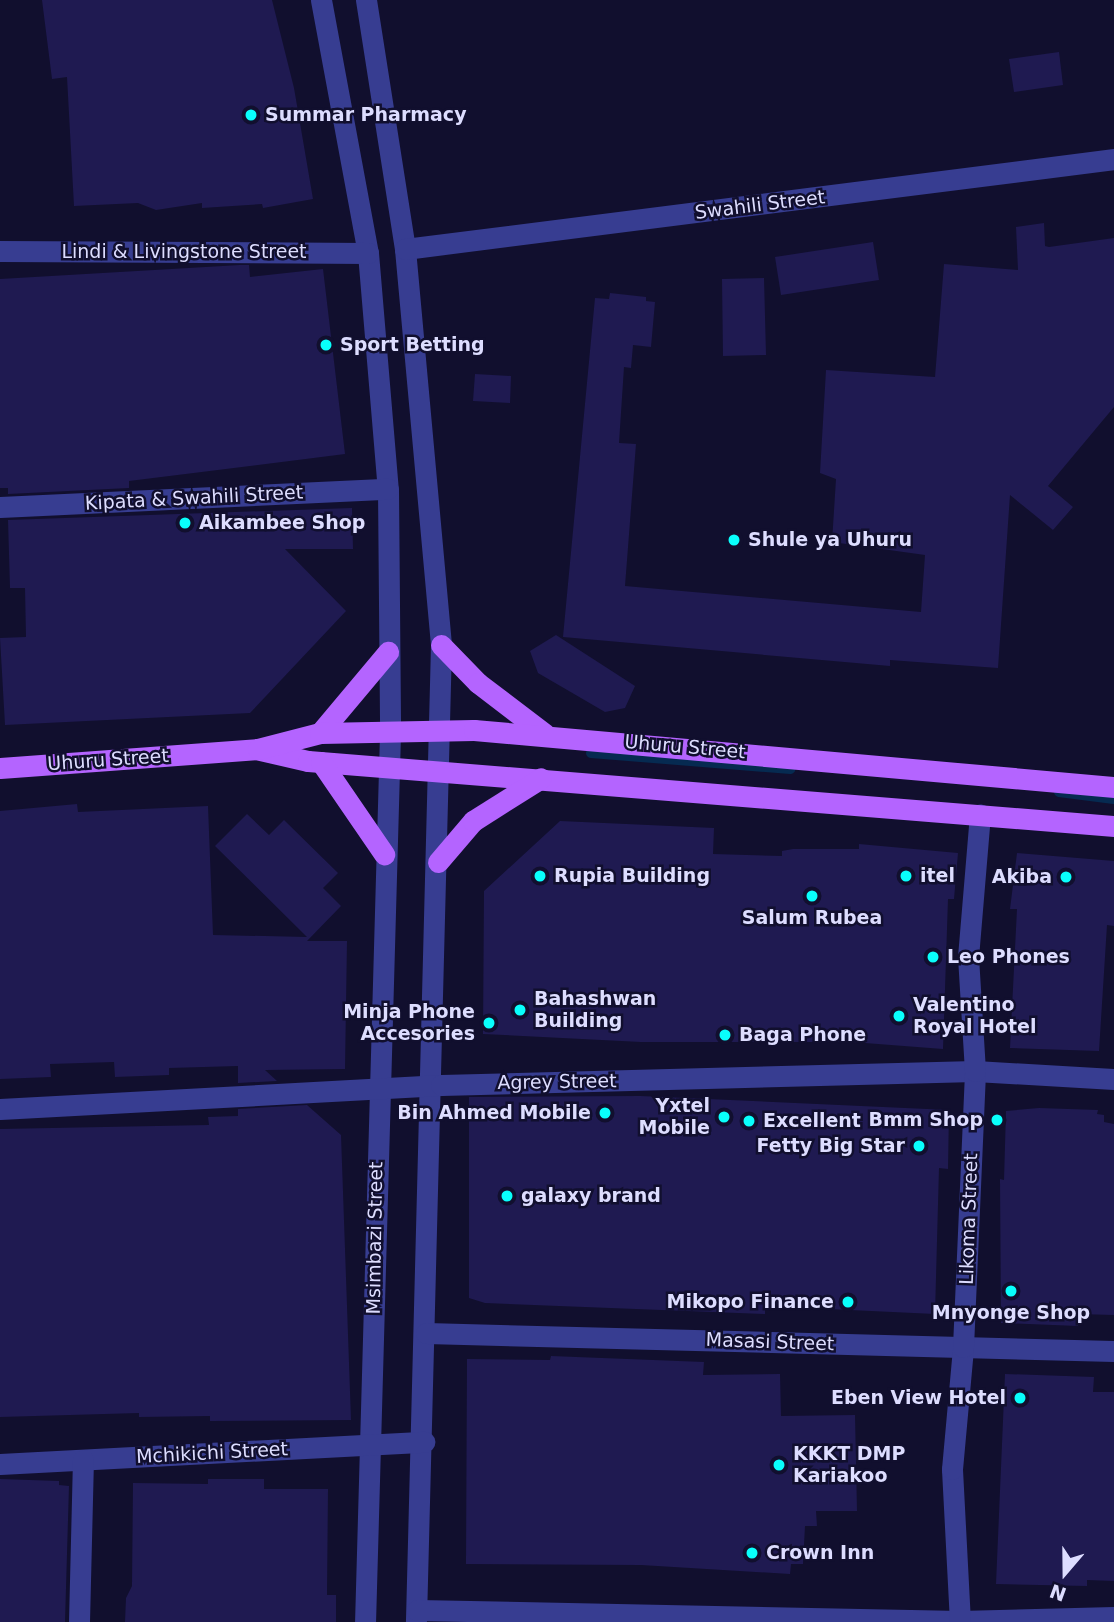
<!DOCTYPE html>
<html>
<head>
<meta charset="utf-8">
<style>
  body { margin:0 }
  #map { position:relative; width:1114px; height:1622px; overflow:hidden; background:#110f2e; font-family:"DejaVu Sans",sans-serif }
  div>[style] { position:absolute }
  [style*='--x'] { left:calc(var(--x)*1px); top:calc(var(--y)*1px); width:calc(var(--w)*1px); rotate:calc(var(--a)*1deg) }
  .stream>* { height:10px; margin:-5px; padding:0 5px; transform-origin:5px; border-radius:5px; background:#062a51 }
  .building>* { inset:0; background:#1f1a51 }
  .minor>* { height:21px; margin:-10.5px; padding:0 10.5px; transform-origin:10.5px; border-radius:10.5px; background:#373d91 }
  .major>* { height:21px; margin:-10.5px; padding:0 10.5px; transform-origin:10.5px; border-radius:10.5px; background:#b464ff }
  .dots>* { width:19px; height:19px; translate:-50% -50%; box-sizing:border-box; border:4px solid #110f2e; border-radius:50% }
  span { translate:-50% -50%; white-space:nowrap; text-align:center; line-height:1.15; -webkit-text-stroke:5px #110f2e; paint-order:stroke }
  .poi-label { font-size:19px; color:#ddf; font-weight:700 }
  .left { translate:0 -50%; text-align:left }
  .right { translate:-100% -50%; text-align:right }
  .street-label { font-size:19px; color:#ddf }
  .north { position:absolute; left:1030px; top:1538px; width:70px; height:70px; -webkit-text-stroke:5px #110f2e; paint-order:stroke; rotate:200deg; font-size:19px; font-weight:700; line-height:28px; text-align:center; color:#ddf }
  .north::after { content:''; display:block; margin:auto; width:24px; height:32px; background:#ddf; clip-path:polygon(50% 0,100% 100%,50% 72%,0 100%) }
</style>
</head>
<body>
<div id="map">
  <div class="stream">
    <div style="--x:591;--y:753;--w:200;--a:4.6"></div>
    <div style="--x:1059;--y:792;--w:55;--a:7.3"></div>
  </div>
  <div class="building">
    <div style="clip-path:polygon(42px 0,272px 0,294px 88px,313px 199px,263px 208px,262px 204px,202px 208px,202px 203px,156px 210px,138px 203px,74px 206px,67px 77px,52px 79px)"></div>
    <div style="clip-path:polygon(1059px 52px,1063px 85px,1014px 92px,1009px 59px)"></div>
    <div style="clip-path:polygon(1044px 223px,1045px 246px,1049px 247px,1114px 238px,1114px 407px,1048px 486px,1073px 507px,1053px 530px,1010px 495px,998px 668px,890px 660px,890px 666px,563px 637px,595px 298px,609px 299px,610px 293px,646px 297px,646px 301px,655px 302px,651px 347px,633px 345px,631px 368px,624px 367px,619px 443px,636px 444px,625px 586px,921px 612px,925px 555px,832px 542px,836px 479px,820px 473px,826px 370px,935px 377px,944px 264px,1018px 270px,1016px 227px)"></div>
    <div style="clip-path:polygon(873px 242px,879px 280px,781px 295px,775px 257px)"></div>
    <div style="clip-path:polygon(240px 265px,249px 265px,250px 277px,323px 269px,345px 454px,129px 481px,129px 488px,8px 494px,8px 488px,0 488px,0 279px)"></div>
    <div style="clip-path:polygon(764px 278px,766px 355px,723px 356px,722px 279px)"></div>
    <div style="clip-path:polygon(475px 374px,511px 376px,510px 403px,473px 401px)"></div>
    <div style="clip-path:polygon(352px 508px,353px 549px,285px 549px,346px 611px,250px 713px,5px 725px,0 638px,26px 637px,25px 588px,10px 588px,8px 520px)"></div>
    <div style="clip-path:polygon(556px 635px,635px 686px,625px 708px,605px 712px,538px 673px,530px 651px)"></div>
    <div style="clip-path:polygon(77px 804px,78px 812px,208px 806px,213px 935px,307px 937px,215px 846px,247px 814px,269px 835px,284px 820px,338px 873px,323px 888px,341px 906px,307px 941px,347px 941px,345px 1069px,265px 1070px,277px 1081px,238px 1083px,238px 1066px,169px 1068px,169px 1075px,115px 1077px,114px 1062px,50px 1064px,51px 1077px,0 1079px,0 811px)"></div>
    <div style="clip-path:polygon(560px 821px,714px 828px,713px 854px,782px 856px,782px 851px,793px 849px,859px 849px,859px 844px,958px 853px,954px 899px,948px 899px,943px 1049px,852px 1042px,641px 1042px,483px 1034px,484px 891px)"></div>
    <div style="clip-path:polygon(1017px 853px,1114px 861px,1114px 926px,1107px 925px,1099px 1051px,1010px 1048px,1017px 909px,1010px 909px)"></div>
    <div style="clip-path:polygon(640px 1096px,949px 1110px,948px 1169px,939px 1168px,935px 1314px,765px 1306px,765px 1314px,485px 1303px,469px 1298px,469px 1097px)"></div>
    <div style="clip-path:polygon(307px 1105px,341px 1135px,351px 1420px,210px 1421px,210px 1416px,139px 1417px,139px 1413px,0 1417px,0 1129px,209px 1125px,208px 1117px,238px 1116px,238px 1109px)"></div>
    <div style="clip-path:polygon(1039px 1108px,1098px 1110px,1097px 1114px,1104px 1115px,1104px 1122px,1114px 1124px,1114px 1315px,1078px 1314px,1078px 1326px,1001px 1323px,1000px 1179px,1004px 1180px,1006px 1111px)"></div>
    <div style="clip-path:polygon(551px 1356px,704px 1362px,703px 1375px,780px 1374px,781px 1416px,855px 1415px,857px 1511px,816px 1511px,817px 1526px,805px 1526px,803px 1564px,791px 1564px,790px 1574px,641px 1565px,466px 1564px,467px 1359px,550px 1360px)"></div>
    <div style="clip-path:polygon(1005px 1374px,1094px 1377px,1093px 1392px,1114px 1392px,1114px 1581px,1087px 1580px,1087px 1586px,996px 1584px)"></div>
    <div style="clip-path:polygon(0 1479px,59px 1481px,59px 1485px,69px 1486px,65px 1622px,0 1622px)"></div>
    <div style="clip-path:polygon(208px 1479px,264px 1479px,264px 1489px,328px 1489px,327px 1595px,336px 1595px,336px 1622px,125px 1622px,126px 1598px,132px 1586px,133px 1483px,208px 1484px)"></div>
  </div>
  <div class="minor">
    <div style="--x:321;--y:0;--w:257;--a:79.5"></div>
    <div style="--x:368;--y:253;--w:237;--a:85.2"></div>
    <div style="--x:388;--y:489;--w:245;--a:89.5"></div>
    <div style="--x:390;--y:734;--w:888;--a:91.61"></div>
    <div style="--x:366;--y:0;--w:252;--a:81.1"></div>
    <div style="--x:405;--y:249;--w:398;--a:84.8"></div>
    <div style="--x:441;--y:645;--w:977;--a:91.47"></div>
    <div style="--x:405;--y:249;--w:715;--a:-7.23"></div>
    <div style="--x:0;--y:251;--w:368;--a:0.3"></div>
    <div style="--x:0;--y:507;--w:388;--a:-2.7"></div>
    <div style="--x:0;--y:1109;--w:442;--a:-3.1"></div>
    <div style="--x:441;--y:1085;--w:534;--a:-1.5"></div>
    <div style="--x:975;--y:1071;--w:139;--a:3.3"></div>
    <div style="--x:426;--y:1333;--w:688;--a:1.5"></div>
    <div style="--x:0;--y:1464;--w:425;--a:-3"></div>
    <div style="--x:417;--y:1610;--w:543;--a:1.16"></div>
    <div style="--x:960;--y:1621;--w:154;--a:-1.5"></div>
    <div style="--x:79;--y:1622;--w:162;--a:-88.6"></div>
    <div style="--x:960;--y:1622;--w:153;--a:-93"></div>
    <div style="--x:952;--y:1469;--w:122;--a:-84.8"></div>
    <div style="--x:963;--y:1347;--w:276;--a:-87.5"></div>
    <div style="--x:975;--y:1071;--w:114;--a:-93.5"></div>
    <div style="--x:968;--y:957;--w:143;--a:-85.2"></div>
  </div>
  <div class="major">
    <div style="--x:441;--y:645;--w:53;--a:45.8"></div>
    <div style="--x:478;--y:683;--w:84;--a:37.3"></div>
    <div style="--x:320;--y:733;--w:106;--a:-50"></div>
    <div style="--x:260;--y:750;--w:49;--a:12.9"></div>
    <div style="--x:308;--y:761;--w:809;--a:4.61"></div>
    <div style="--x:321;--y:762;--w:112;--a:55.6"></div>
    <div style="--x:0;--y:768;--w:259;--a:-4.2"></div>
    <div style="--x:258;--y:749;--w:64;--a:-14.5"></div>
    <div style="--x:320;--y:733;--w:154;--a:-1.1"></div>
    <div style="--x:474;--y:730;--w:643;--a:5.09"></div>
    <div style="--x:438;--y:862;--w:54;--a:-49.5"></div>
    <div style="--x:473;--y:821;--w:80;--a:-32.3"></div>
  </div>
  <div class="dots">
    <div style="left:251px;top:115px;background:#09fffc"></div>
    <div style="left:326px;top:345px;background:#09fffc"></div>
    <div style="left:185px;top:523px;background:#09fffc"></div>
    <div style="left:734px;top:540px;background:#09fffc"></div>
    <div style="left:540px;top:876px;background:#09fffc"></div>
    <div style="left:906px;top:876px;background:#09fffc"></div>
    <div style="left:1066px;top:877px;background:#09fffc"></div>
    <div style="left:812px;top:896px;background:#09fffc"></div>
    <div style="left:933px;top:957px;background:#09fffc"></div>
    <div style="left:520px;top:1010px;background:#09fffc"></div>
    <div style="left:899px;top:1016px;background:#09fffc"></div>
    <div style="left:489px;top:1023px;background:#09fffc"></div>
    <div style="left:725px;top:1035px;background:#09fffc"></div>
    <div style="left:605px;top:1113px;background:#09fffc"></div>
    <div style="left:724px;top:1117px;background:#09fffc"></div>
    <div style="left:997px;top:1120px;background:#09fffc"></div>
    <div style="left:749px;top:1121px;background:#09fffc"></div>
    <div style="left:919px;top:1146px;background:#09fffc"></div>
    <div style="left:507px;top:1196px;background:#09fffc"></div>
    <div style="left:1011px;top:1291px;background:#09fffc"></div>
    <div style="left:848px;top:1302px;background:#09fffc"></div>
    <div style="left:1020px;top:1398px;background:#09fffc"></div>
    <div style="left:779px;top:1465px;background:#09fffc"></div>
    <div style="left:752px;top:1553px;background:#09fffc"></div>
  </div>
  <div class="poi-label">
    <span class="left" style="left:265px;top:115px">Summar Pharmacy</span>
    <span class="left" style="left:340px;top:345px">Sport Betting</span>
    <span class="left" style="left:199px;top:523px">Aikambee Shop</span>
    <span class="left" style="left:748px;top:540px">Shule ya Uhuru</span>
    <span class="left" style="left:554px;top:876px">Rupia Building</span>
    <span class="left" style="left:920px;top:876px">itel</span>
    <span class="right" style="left:1052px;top:877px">Akiba</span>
    <span style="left:812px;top:918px">Salum Rubea</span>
    <span class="left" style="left:947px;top:957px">Leo Phones</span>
    <span class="left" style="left:534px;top:1010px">Bahashwan<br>Building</span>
    <span class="left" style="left:913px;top:1016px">Valentino<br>Royal Hotel</span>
    <span class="right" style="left:475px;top:1023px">Minja Phone<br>Accesories</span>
    <span class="left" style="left:739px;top:1035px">Baga Phone</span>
    <span class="right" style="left:710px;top:1117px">Yxtel<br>Mobile</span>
    <span class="right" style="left:591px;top:1113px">Bin Ahmed Mobile</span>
    <span class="right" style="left:983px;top:1120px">Bmm Shop</span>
    <span class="left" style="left:763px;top:1121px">Excellent</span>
    <span class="right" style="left:905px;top:1146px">Fetty Big Star</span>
    <span class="left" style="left:521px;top:1196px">galaxy brand</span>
    <span class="right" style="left:834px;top:1302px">Mikopo Finance</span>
    <span style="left:1011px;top:1313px">Mnyonge Shop</span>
    <span class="right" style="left:1006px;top:1398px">Eben View Hotel</span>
    <span class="left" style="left:793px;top:1465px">KKKT DMP<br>Kariakoo</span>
    <span class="left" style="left:766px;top:1553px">Crown Inn</span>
  </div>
  <div class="street-label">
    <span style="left:760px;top:205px;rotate:-7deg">Swahili Street</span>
    <span style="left:184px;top:252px">Lindi &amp; Livingstone Street</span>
    <span style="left:194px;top:498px;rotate:-3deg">Kipata &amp; Swahili Street</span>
    <span style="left:685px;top:747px;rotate:5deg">Uhuru Street</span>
    <span style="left:108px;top:760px;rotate:-4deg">Uhuru Street</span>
    <span style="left:557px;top:1082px;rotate:-1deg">Agrey Street</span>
    <span style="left:969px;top:1219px;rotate:-88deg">Likoma Street</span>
    <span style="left:375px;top:1238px;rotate:-89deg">Msimbazi Street</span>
    <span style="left:770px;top:1342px;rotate:2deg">Masasi Street</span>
    <span style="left:212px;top:1453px;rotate:-3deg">Mchikichi Street</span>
  </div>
  <div class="north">N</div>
</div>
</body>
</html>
